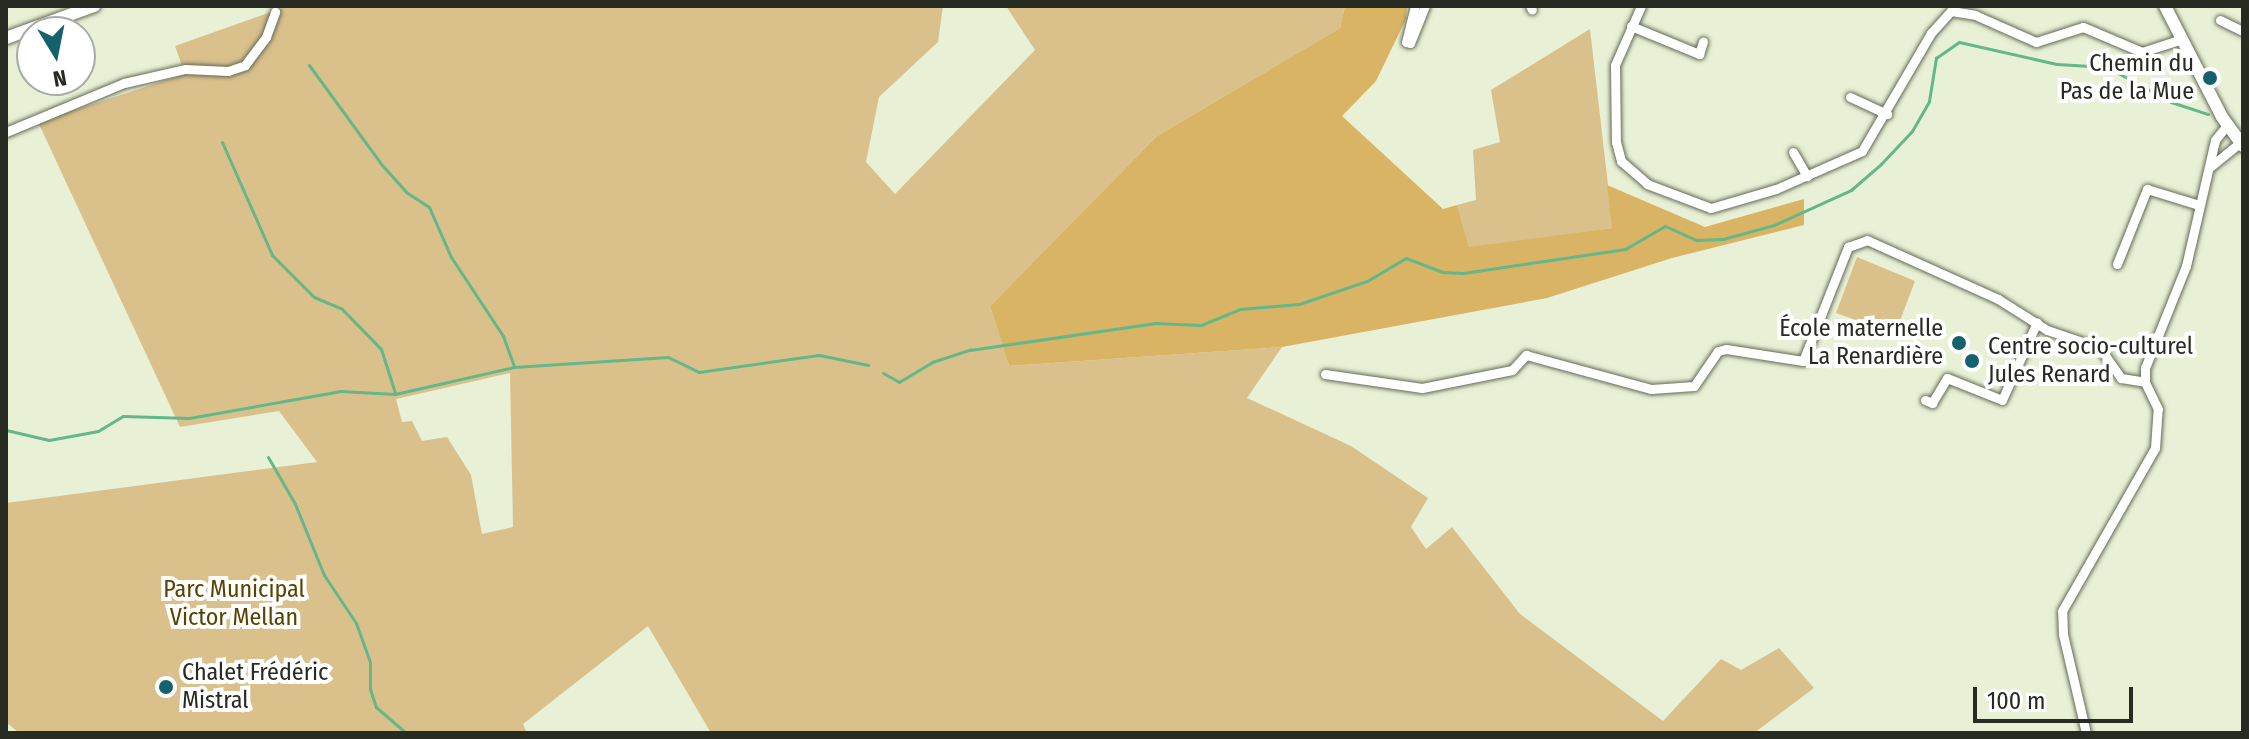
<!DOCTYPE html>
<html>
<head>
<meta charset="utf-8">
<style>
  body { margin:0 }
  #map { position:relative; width:2249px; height:739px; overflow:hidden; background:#e8f0d6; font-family:"Fira Sans Condensed",sans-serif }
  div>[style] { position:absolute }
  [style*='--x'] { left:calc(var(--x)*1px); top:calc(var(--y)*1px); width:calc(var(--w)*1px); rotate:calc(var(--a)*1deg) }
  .green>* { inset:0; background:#dac18c }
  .forest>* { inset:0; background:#d9b465 }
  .stream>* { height:3px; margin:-1.5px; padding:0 1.5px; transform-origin:1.5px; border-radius:1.5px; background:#64b788 }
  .roads { filter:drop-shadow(0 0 2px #646b55) drop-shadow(0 0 2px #646b55) }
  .street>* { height:9px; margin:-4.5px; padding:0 4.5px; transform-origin:4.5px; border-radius:4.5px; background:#fff }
  .secondary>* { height:12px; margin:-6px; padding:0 6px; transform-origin:6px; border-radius:6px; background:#fff }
  .dots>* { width:22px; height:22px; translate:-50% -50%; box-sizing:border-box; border:4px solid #fff; border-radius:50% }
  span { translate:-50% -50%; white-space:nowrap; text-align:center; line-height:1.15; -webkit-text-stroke:8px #fff; paint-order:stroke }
  .poi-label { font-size:24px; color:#282b21 }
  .right { translate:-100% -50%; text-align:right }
  .left { translate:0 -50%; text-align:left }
  .park-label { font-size:24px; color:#5a4200 }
  .frame { position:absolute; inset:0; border:8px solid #282b21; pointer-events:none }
  .north { position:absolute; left:16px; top:16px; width:80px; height:80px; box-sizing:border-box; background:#fff; border:2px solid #a9aaa6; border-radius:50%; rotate:170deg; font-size:22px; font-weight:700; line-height:32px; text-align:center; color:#282b21 }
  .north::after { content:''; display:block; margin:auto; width:28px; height:36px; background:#15616d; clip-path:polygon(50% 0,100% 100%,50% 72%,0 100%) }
  .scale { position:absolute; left:1973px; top:687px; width:160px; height:36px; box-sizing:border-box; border:4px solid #282b21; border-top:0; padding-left:10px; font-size:24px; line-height:28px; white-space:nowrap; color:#282b21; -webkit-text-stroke:6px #fff; paint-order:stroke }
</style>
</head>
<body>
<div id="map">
  <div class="green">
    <div style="clip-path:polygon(evenodd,288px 6px,943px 6px,938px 42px,879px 97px,866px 162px,895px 194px,1035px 50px,1006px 6px,1345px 6px,1340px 28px,1157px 136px,990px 306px,1009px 366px,1282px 347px,1247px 398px,1351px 446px,1428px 498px,1411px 527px,1426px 549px,1452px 527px,1520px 614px,1663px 721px,1721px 659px,1741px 670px,1779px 648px,1814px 688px,1754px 733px,711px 733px,648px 626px,523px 724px,527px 733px,19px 733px,6px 722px,6px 503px,317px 462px,279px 411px,180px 427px,38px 122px,185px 74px,175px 46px,288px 6px,510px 373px,513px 527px,482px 534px,471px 475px,447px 437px,422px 441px,412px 421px,402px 422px,396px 399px,510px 373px)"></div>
    <div style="clip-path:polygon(1590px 29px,1613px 228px,1469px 248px,1457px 205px,1476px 200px,1473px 150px,1500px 142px,1491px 90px)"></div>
    <div style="clip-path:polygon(1857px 257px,1915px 281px,1895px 334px,1836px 313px)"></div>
  </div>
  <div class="forest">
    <div style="clip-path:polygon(1345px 6px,1407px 6px,1406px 19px,1376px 81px,1342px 116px,1443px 209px,1457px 205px,1469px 247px,1612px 228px,1607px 185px,1705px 227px,1804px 199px,1804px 225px,1672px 258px,1547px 298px,1282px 347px,1009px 366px,990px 306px,1157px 136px,1340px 28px)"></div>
  </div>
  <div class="stream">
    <div style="--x:309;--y:65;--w:124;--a:53.9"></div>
    <div style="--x:382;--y:165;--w:36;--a:48"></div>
    <div style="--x:406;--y:192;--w:27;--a:33"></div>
    <div style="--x:429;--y:207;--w:55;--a:66.3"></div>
    <div style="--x:451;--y:257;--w:95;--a:56.6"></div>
    <div style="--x:503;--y:336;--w:33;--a:70"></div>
    <div style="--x:222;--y:142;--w:124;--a:66.1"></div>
    <div style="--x:272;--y:255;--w:59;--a:45"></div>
    <div style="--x:314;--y:297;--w:30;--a:23"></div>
    <div style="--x:342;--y:309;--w:56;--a:45.7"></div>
    <div style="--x:381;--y:349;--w:46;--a:72.3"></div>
    <div style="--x:883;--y:373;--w:18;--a:29"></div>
    <div style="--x:899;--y:382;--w:39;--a:-31"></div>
    <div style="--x:932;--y:362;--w:40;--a:-18"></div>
    <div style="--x:970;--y:350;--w:186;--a:-8.3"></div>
    <div style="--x:1154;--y:323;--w:47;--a:2.4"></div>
    <div style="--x:1201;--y:325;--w:42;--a:-22.3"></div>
    <div style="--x:1240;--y:309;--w:59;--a:-4.8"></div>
    <div style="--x:1299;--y:304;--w:72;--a:-18.7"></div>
    <div style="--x:1367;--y:281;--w:45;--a:-30.5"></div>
    <div style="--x:1406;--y:258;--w:39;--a:21"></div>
    <div style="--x:1442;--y:272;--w:21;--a:3"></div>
    <div style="--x:1463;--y:273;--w:164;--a:-8.4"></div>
    <div style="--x:1625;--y:249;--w:46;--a:-29.9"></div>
    <div style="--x:1665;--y:226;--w:34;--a:24"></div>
    <div style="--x:1696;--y:240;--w:27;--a:-2"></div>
    <div style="--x:1723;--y:239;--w:53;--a:-15.4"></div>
    <div style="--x:1774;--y:225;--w:85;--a:-24.4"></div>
    <div style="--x:1851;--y:190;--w:40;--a:-41"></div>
    <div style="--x:1881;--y:164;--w:45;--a:-46.8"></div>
    <div style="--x:1912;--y:131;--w:34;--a:-60"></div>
    <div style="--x:1929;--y:101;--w:44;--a:-80.8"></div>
    <div style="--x:1936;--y:58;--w:28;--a:-35"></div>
    <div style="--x:1959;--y:42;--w:100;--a:12.7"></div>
    <div style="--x:2057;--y:64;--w:50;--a:3.4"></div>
    <div style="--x:2107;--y:67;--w:73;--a:28.7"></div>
    <div style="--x:2171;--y:102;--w:39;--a:18"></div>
    <div style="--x:6;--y:430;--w:44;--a:13.1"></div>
    <div style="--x:49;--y:440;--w:50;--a:-10.4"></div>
    <div style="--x:98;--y:431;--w:29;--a:-31"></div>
    <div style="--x:123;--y:416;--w:66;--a:1.7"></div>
    <div style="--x:189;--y:418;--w:153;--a:-10.1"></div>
    <div style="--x:340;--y:391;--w:55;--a:3.1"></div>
    <div style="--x:395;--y:394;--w:122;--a:-12.8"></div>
    <div style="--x:514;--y:367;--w:154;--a:-3.7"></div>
    <div style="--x:668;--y:357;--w:34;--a:26"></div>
    <div style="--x:699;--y:372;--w:121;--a:-8.1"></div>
    <div style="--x:819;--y:355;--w:50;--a:11.5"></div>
    <div style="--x:268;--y:457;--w:54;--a:60.1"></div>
    <div style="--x:295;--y:504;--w:77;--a:67.8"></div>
    <div style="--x:324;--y:575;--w:58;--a:56.3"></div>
    <div style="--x:356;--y:623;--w:41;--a:70.3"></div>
    <div style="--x:370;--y:662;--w:27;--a:90"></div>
    <div style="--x:370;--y:689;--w:19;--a:72"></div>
    <div style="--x:376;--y:707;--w:40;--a:41"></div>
  </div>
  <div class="roads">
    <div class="street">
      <div style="--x:1530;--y:6;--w:4;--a:63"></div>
      <div style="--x:1641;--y:6;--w:64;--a:113.8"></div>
      <div style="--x:1615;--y:65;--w:77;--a:89.3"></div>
      <div style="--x:1616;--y:142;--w:20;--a:75"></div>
      <div style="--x:1621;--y:161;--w:35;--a:41"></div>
      <div style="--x:1647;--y:184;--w:68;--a:20.6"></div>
      <div style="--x:1711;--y:208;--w:68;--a:-16.3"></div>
      <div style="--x:1776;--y:189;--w:94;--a:-23.8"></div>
      <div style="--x:1862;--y:151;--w:137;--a:-59.7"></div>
      <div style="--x:1931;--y:33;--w:30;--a:-48"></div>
      <div style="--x:1951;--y:11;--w:24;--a:9"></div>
      <div style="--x:1975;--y:15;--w:67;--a:23.9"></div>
      <div style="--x:2036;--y:42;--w:49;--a:-17.7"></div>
      <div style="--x:2083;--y:27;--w:64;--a:23"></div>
      <div style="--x:2142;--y:52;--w:40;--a:-18"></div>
      <div style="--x:2220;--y:20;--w:25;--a:26"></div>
      <div style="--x:1631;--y:26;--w:74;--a:22.4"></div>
      <div style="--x:1699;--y:54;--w:13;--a:-72"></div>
      <div style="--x:1410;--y:43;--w:40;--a:-68"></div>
      <div style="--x:1410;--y:43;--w:4;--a:-166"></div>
      <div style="--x:1406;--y:42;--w:37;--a:-76"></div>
      <div style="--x:1850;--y:97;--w:41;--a:24.7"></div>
      <div style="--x:6;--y:132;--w:128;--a:-22.6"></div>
      <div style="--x:124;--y:83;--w:63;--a:-12.9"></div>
      <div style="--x:185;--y:69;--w:43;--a:2.7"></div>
      <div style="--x:228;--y:71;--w:18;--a:-19"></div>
      <div style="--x:245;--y:65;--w:35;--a:-53"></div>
      <div style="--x:266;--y:37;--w:27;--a:-70"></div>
      <div style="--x:1793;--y:152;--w:28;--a:60"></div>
      <div style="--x:2210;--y:167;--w:38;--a:-39"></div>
      <div style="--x:2117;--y:264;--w:81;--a:-68.2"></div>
      <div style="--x:2147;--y:189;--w:54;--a:17.1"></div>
      <div style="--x:1325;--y:374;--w:98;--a:8.2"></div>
      <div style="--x:1422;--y:388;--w:92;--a:-11.3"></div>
      <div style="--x:1512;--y:370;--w:21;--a:-47"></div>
      <div style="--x:1526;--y:355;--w:130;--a:15.2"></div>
      <div style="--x:1651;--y:389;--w:43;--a:-4"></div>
      <div style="--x:1694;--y:386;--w:42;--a:-55.6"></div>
      <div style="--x:1718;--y:351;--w:8;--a:-14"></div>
      <div style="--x:1726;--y:349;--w:78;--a:8.9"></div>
      <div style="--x:1803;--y:361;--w:123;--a:-68.5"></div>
      <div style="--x:1848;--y:247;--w:20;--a:-20"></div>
      <div style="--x:1867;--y:240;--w:144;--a:24.2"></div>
      <div style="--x:1998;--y:299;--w:58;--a:32.3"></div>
      <div style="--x:2047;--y:330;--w:56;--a:18.8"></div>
      <div style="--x:2100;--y:348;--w:37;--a:55"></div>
      <div style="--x:2121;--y:378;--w:24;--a:9"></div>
      <div style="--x:1925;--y:400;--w:8;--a:23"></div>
      <div style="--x:1932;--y:403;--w:29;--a:-59"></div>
      <div style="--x:1947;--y:378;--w:59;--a:21.8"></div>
      <div style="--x:2002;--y:400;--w:85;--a:-65.8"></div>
      <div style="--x:2086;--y:733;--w:102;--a:-103.1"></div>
      <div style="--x:2063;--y:634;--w:23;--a:-92"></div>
      <div style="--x:2062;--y:611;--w:188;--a:-60.3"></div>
      <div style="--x:2155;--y:448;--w:39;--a:-86"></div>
      <div style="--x:2158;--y:409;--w:30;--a:-116"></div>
      <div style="--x:2145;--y:382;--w:14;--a:-90"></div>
      <div style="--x:2145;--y:368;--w:110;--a:-68.1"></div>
      <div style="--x:2186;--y:266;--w:129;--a:-77"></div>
      <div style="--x:2215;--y:140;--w:19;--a:-51"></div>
    </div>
    <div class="secondary">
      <div style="--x:2165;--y:6;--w:125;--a:62.8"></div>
      <div style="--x:2222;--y:117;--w:36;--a:54"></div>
      <div style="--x:6;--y:38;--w:94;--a:-20"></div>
    </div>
  </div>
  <div class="dots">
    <div style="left:2210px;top:78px;background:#15616d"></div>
    <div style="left:1959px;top:343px;background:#15616d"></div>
    <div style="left:1972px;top:361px;background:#15616d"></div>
    <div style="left:166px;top:687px;background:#15616d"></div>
  </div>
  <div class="poi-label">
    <span class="right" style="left:2194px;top:78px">Chemin du<br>Pas de la Mue</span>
    <span class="right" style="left:1943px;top:343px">École maternelle<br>La Renardière</span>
    <span class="left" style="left:1988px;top:361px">Centre socio-culturel<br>Jules Renard</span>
    <span class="left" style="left:182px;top:687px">Chalet Frédéric<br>Mistral</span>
  </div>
  <div class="park-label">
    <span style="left:234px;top:604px">Parc Municipal<br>Victor Mellan</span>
  </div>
  <div class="frame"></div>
  <div class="north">N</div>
  <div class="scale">100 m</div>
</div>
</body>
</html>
